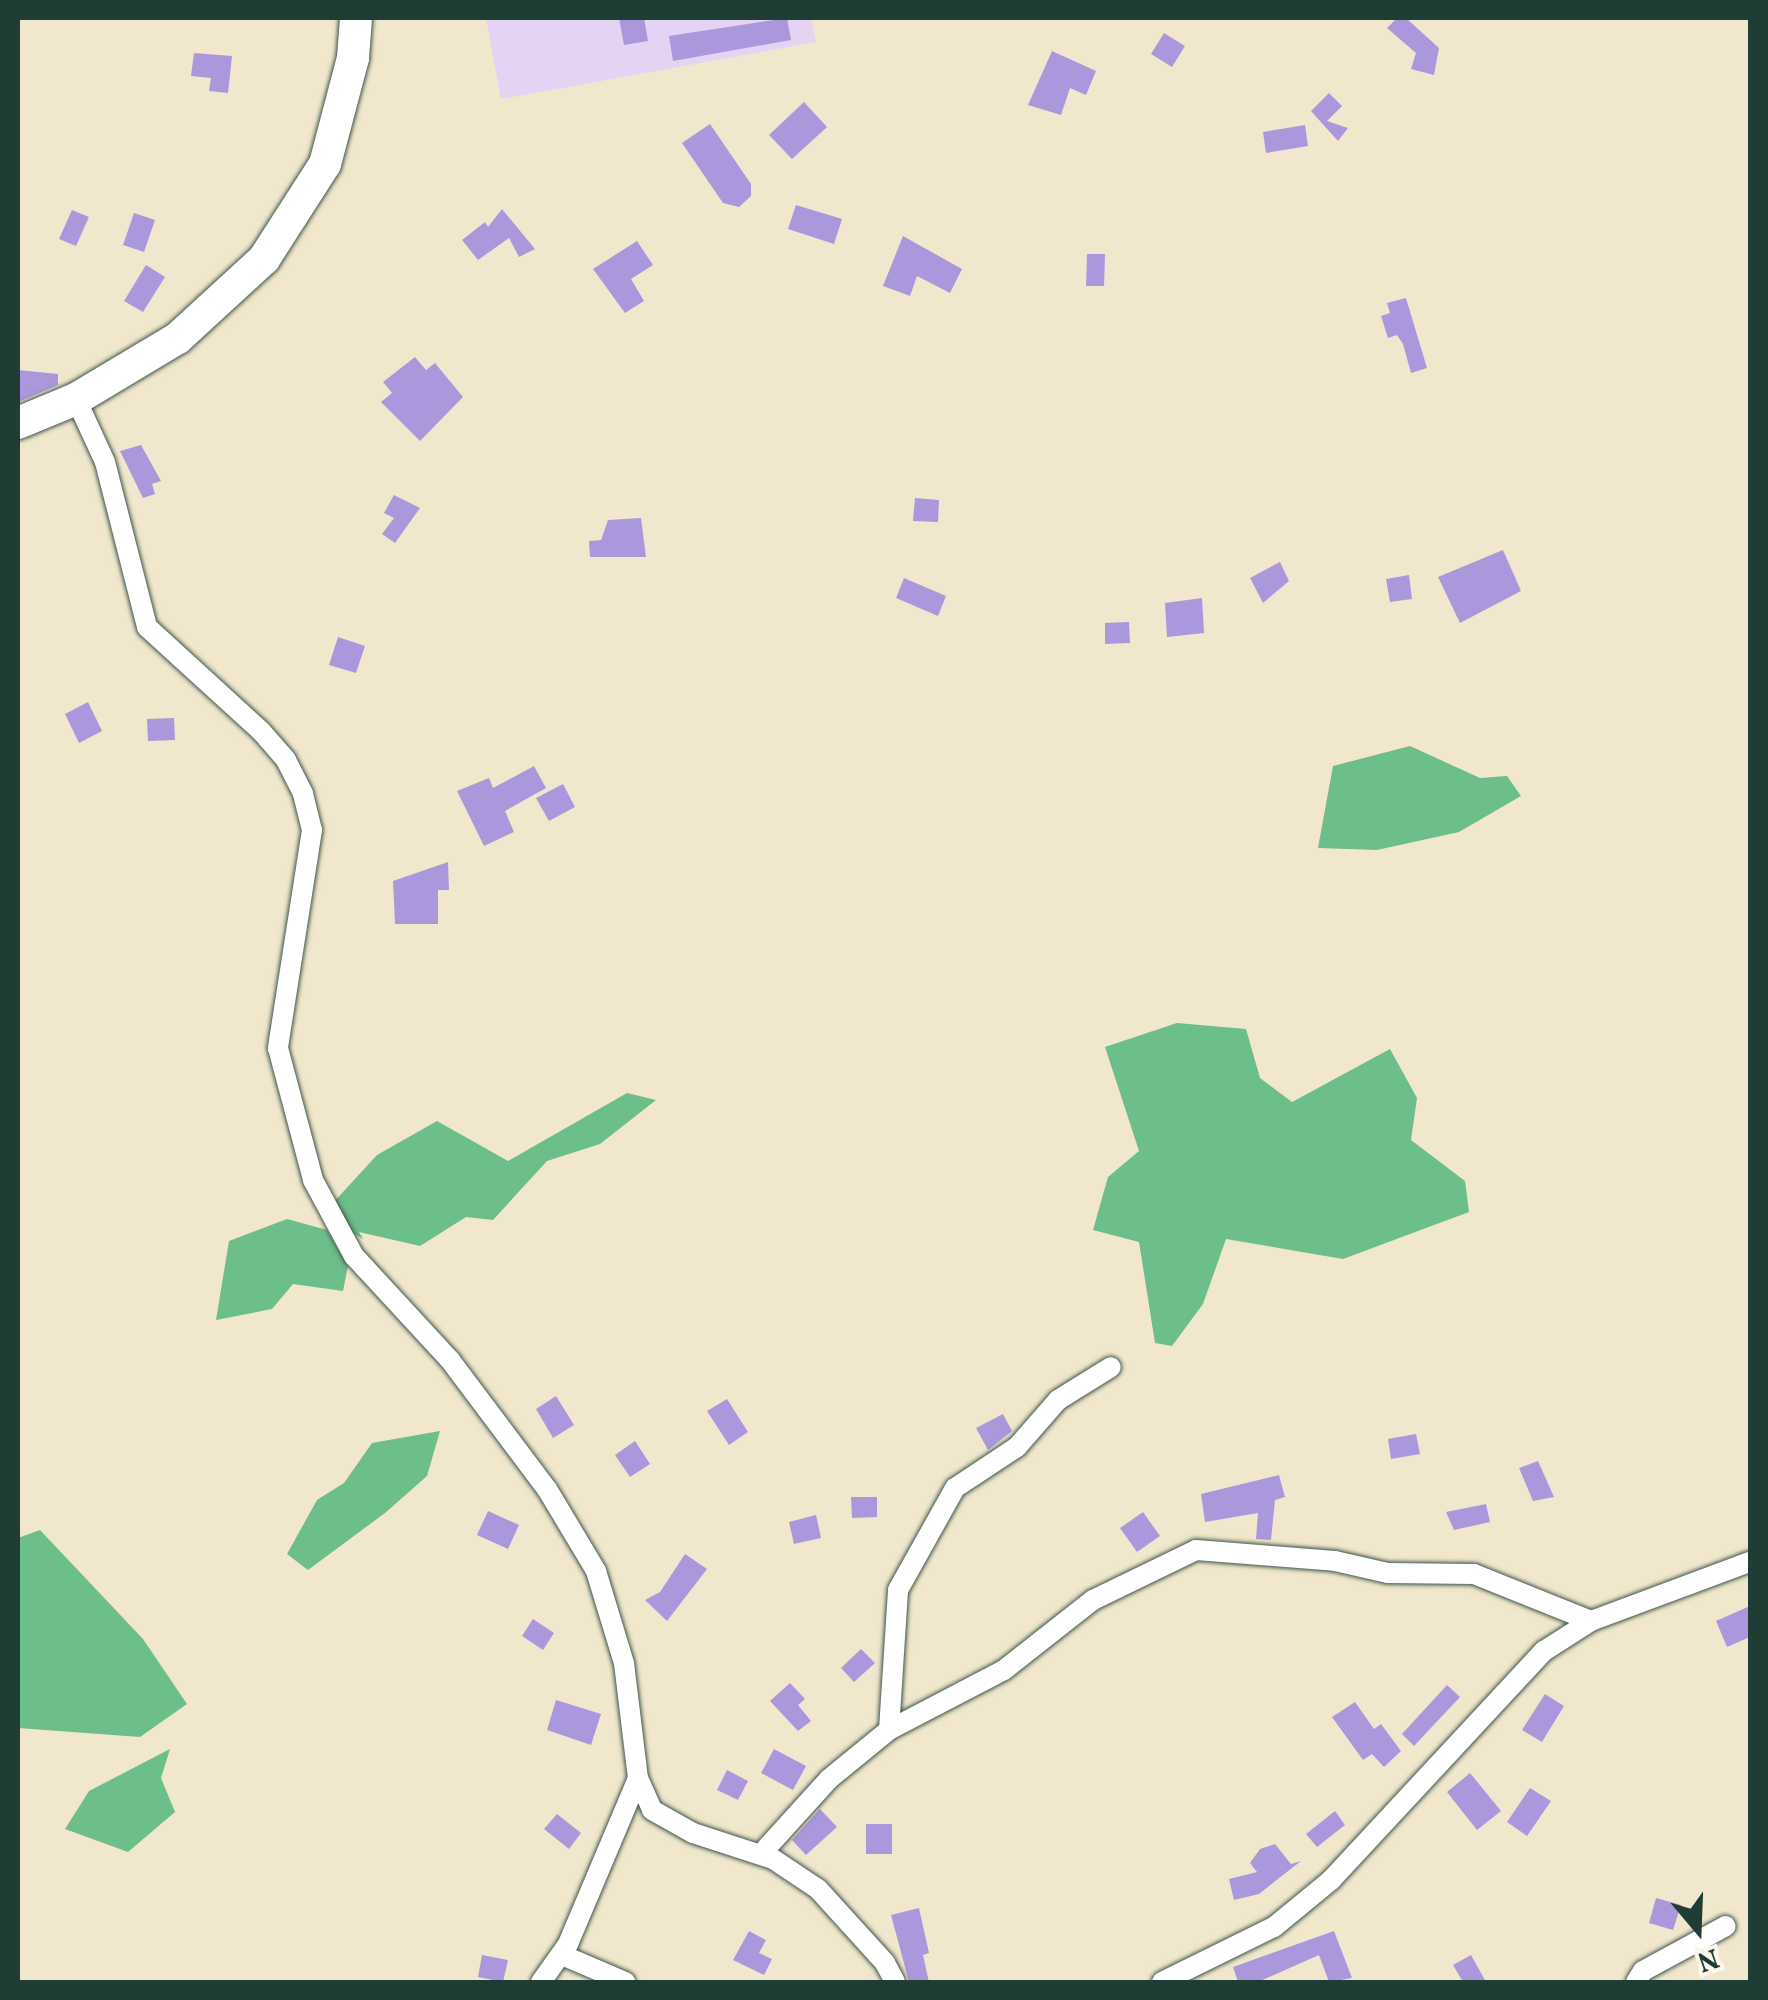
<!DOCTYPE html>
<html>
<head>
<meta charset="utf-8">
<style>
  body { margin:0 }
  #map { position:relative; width:1768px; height:2000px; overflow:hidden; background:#f1e7cc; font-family:Vollkorn,serif }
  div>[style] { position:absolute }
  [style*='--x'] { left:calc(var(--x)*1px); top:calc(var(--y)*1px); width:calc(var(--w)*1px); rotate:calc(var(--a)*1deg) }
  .built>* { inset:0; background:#e4d3f2 }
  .forest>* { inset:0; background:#6cbe8a }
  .building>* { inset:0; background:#ab98dc }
  .roads { filter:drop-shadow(0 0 2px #3e564b) drop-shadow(0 0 2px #3e564b) }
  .street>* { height:20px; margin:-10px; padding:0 10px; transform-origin:10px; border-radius:10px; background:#fff }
  .primary>* { height:32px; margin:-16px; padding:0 16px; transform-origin:16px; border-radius:16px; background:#fff }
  span { translate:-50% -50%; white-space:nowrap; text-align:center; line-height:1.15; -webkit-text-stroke:10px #fbf7ec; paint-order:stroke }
  .frame { position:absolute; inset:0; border:20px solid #1f3d34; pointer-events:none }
  .north { position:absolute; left:1648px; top:1880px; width:100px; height:100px; -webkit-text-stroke:8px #fbf7ec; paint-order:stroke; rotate:161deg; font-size:28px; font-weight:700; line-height:40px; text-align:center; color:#1f3d34 }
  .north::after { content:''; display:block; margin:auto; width:35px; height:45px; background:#1f3d34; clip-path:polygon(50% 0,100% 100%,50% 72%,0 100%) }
</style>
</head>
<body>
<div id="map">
  <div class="built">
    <div style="clip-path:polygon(486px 18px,811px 18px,816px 42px,501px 99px)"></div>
  </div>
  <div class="forest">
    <div style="clip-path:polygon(1410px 746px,1480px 778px,1507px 776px,1521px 796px,1459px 832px,1377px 850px,1318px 848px,1333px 766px)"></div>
    <div style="clip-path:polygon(1177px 1023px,1246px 1029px,1260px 1078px,1292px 1102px,1390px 1049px,1417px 1098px,1411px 1140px,1465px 1181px,1469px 1212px,1343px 1259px,1226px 1239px,1203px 1304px,1172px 1346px,1155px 1343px,1139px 1242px,1093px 1230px,1108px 1177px,1139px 1151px,1105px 1047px)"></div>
    <div style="clip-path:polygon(627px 1093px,656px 1100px,600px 1144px,547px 1161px,493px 1220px,466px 1217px,420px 1246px,359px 1232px,363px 1239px,345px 1228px,332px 1204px,377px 1155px,437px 1121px,508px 1161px)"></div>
    <div style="clip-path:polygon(287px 1219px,327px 1230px,348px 1266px,343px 1291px,293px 1284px,272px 1309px,216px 1320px,229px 1241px)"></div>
    <div style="clip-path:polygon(440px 1431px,427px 1476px,385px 1513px,308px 1570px,287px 1554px,317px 1500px,344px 1483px,372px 1443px)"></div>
    <div style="clip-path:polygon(40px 1530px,143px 1639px,187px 1704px,140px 1737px,18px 1728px,18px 1538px)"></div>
    <div style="clip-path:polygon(170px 1749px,161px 1778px,175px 1812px,128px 1852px,65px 1829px,89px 1791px)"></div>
  </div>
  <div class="building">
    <div style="clip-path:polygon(619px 18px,644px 18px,648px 41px,624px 45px)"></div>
    <div style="clip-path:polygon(787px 18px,791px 40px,673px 61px,669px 36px)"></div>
    <div style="clip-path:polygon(1397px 18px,1406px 18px,1439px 48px,1434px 75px,1411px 69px,1416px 53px,1387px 28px)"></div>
    <div style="clip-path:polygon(1164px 33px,1185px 46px,1172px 67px,1151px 54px)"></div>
    <div style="clip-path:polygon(1052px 51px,1096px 71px,1086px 95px,1070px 88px,1061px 115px,1028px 105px)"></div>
    <div style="clip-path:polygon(194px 53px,232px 56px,228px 93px,209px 91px,211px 78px,191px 76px)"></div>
    <div style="clip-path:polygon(1329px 93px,1342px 106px,1327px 121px,1348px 128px,1338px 141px,1311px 111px)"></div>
    <div style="clip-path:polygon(804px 102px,827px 127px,792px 159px,769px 135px)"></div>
    <div style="clip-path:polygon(710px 124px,751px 184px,751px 196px,739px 207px,723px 203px,682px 143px)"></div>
    <div style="clip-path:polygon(1305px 125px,1308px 146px,1266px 153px,1263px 132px)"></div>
    <div style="clip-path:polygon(796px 205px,842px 219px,834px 244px,788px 229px)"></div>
    <div style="clip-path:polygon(502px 209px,535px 249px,519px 257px,509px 238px,478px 260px,462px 240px,485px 222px,488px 227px)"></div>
    <div style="clip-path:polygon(72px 210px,89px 217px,76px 246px,59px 239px)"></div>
    <div style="clip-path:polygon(134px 213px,155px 220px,144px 252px,123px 245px)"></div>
    <div style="clip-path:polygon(903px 236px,962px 269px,950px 293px,917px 276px,910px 296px,883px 286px)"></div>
    <div style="clip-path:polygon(637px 241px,653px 265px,631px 279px,644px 301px,625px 313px,593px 269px)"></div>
    <div style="clip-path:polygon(1087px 254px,1105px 254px,1104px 286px,1086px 286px)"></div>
    <div style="clip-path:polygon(146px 265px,165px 277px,143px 312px,124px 301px)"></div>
    <div style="clip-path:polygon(1406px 298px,1427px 368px,1411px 373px,1403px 344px,1397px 335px,1388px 338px,1381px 316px,1390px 313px,1387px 303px)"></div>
    <div style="clip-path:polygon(415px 357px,426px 370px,435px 363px,463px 397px,420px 441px,381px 402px,392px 393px,383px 382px)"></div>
    <div style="clip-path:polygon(18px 370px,58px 374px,58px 385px,18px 402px)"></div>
    <div style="clip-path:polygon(141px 445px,161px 481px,152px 484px,155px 494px,143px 498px,120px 451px)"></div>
    <div style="clip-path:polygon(394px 495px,420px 508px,395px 543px,382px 534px,394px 518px,384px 513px)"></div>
    <div style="clip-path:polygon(915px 498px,939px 500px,938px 522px,913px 521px)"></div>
    <div style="clip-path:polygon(641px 518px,646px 557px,590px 557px,589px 541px,601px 540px,608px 520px)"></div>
    <div style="clip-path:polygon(1503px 550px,1521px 591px,1460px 623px,1438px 577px)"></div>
    <div style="clip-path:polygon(1280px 562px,1289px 581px,1263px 603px,1250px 578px)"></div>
    <div style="clip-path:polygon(1409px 575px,1412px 599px,1390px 602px,1386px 579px)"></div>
    <div style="clip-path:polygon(904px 578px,946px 596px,938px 616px,896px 598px)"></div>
    <div style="clip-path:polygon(1202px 598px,1204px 633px,1167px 637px,1165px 603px)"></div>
    <div style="clip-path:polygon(1129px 622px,1130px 643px,1105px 644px,1105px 623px)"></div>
    <div style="clip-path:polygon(338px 637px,365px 646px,356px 673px,329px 665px)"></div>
    <div style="clip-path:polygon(88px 702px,102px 731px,79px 743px,65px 714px)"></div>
    <div style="clip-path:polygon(174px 718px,175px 740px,148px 741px,147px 719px)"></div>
    <div style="clip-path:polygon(534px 766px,546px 788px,505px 811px,514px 832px,484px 846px,457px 791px,489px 778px,493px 788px)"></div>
    <div style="clip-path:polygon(563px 784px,575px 807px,549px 821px,536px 798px)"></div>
    <div style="clip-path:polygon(448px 862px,449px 890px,438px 890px,438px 924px,395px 924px,393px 881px)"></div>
    <div style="clip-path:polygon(556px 1396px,574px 1425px,553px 1438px,536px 1409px)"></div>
    <div style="clip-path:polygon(727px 1399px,748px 1432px,729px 1445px,707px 1411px)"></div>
    <div style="clip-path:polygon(1003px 1414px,1012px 1431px,988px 1450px,976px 1428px)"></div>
    <div style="clip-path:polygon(1416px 1434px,1420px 1454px,1391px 1459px,1388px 1439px)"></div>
    <div style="clip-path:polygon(635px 1441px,650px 1464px,630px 1477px,615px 1455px)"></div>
    <div style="clip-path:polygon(1538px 1461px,1554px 1497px,1533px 1501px,1519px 1468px)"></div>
    <div style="clip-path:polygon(1279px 1475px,1285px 1497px,1275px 1500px,1271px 1540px,1256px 1539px,1258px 1513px,1205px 1522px,1201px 1494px)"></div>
    <div style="clip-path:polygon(851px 1497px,877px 1497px,877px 1517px,852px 1518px)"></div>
    <div style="clip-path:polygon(1486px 1504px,1490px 1522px,1454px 1530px,1446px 1512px)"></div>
    <div style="clip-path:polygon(488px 1511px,519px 1525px,508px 1549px,477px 1535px)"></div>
    <div style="clip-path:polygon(1143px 1512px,1160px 1536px,1137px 1552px,1120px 1528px)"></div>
    <div style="clip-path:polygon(816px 1515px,821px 1538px,794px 1544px,789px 1522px)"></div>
    <div style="clip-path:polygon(685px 1554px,707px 1569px,667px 1621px,645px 1600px,660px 1592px)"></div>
    <div style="clip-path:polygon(1750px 1606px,1750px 1637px,1727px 1647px,1716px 1621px)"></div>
    <div style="clip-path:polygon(533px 1619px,554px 1633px,543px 1650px,522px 1636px)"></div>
    <div style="clip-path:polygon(861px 1649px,875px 1663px,854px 1682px,841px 1668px)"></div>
    <div style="clip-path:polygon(790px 1683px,805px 1699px,798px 1705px,811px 1721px,798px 1731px,770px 1701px)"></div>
    <div style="clip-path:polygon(1447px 1685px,1460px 1697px,1414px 1746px,1402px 1734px)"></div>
    <div style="clip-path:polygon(1545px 1694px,1564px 1706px,1542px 1742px,1522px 1730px)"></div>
    <div style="clip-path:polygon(556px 1700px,601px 1714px,591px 1745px,547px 1730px)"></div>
    <div style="clip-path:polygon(1355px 1702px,1374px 1729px,1381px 1724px,1401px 1751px,1384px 1767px,1372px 1754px,1363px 1760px,1332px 1717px)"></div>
    <div style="clip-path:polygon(774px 1749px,806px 1766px,793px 1790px,761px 1773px)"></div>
    <div style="clip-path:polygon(727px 1770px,748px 1781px,738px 1800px,717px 1790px)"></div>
    <div style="clip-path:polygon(1470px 1773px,1501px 1811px,1477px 1830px,1447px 1792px)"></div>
    <div style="clip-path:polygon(1530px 1788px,1551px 1801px,1527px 1836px,1507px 1822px)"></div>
    <div style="clip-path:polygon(820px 1809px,837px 1827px,806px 1855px,792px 1840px)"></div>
    <div style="clip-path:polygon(1335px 1811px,1345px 1825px,1317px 1847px,1306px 1834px)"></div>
    <div style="clip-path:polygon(557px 1814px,581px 1833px,569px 1849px,544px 1829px)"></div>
    <div style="clip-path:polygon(866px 1824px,892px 1824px,892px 1854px,866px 1854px)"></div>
    <div style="clip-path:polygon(1275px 1844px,1291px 1864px,1301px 1861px,1259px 1894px,1234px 1900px,1229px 1879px,1257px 1872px,1250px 1863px,1260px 1849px)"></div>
    <div style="clip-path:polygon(1656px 1898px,1681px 1905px,1673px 1930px,1649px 1923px)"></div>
    <div style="clip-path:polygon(919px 1908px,929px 1953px,923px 1955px,929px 1982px,909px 1982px,891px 1915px)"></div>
    <div style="clip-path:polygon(749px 1931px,766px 1940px,759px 1953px,772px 1959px,764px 1975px,733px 1960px)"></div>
    <div style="clip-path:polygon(1334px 1931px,1352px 1978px,1329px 1982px,1319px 1955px,1258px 1982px,1238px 1982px,1233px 1967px)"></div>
    <div style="clip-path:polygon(482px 1955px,508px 1960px,503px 1982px,478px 1977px)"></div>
    <div style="clip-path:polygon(1471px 1955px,1486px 1982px,1463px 1982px,1453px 1965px)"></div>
  </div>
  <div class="roads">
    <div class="street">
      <div style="--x:76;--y:399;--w:69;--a:65.3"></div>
      <div style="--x:105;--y:462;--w:170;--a:75.7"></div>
      <div style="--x:147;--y:627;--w:154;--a:42.4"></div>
      <div style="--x:261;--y:731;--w:38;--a:49"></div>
      <div style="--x:286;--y:760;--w:38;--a:63"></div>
      <div style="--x:303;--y:794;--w:37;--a:76"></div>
      <div style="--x:312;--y:830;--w:221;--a:98.9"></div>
      <div style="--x:278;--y:1048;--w:137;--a:75.1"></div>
      <div style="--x:313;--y:1180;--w:86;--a:61.7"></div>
      <div style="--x:354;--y:1256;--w:142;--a:47.3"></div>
      <div style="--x:450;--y:1360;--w:161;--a:53.1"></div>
      <div style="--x:547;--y:1489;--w:96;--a:59.1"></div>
      <div style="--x:596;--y:1571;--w:96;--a:73.1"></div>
      <div style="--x:624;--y:1663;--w:116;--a:83.1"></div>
      <div style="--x:638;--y:1778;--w:35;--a:66"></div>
      <div style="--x:652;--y:1810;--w:47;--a:29.3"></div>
      <div style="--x:693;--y:1833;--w:84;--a:18"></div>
      <div style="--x:773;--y:1859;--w:54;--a:33.7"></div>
      <div style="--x:818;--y:1889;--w:100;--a:47.8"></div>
      <div style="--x:885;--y:1963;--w:21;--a:62"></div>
      <div style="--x:889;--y:1730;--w:140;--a:-86.3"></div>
      <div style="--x:898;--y:1590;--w:117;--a:-60.8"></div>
      <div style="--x:955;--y:1488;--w:74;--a:-33.5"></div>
      <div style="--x:1017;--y:1447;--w:62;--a:-48.9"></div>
      <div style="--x:1058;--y:1400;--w:62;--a:-31.9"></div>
      <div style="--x:761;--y:1854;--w:101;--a:-47.8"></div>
      <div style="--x:829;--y:1779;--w:77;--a:-39.2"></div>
      <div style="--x:889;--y:1730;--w:130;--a:-27.6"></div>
      <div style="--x:1004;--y:1670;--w:113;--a:-38.2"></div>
      <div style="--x:1093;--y:1600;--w:114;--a:-25.9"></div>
      <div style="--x:1196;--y:1550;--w:139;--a:4.5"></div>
      <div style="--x:1335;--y:1561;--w:54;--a:12.8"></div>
      <div style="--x:1388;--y:1573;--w:86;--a:0.7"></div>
      <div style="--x:1474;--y:1574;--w:126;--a:21.9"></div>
      <div style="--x:562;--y:1955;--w:69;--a:23.2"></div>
      <div style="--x:541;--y:1982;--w:47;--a:-54.6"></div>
      <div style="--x:568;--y:1944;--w:180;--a:-67.1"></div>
      <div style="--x:1162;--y:1982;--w:125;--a:-26.2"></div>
      <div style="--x:1274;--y:1927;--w:74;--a:-39.5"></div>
      <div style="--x:1331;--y:1880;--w:313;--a:-47.1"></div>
      <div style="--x:1544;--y:1651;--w:56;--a:-32.6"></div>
      <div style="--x:1591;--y:1621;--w:170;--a:-20.4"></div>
      <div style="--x:1636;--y:1982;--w:13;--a:-58"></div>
      <div style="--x:1643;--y:1971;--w:94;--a:-28.5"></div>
    </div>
    <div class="primary">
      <div style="--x:18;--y:423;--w:63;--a:-22.5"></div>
      <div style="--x:76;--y:399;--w:119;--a:-30.9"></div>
      <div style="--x:178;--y:338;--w:117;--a:-42.6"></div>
      <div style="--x:264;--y:259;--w:113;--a:-57.3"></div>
      <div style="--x:325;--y:164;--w:110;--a:-75.2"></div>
      <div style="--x:353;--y:58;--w:40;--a:-85.7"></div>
    </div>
  </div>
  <div class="frame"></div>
  <div class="north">N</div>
</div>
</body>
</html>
